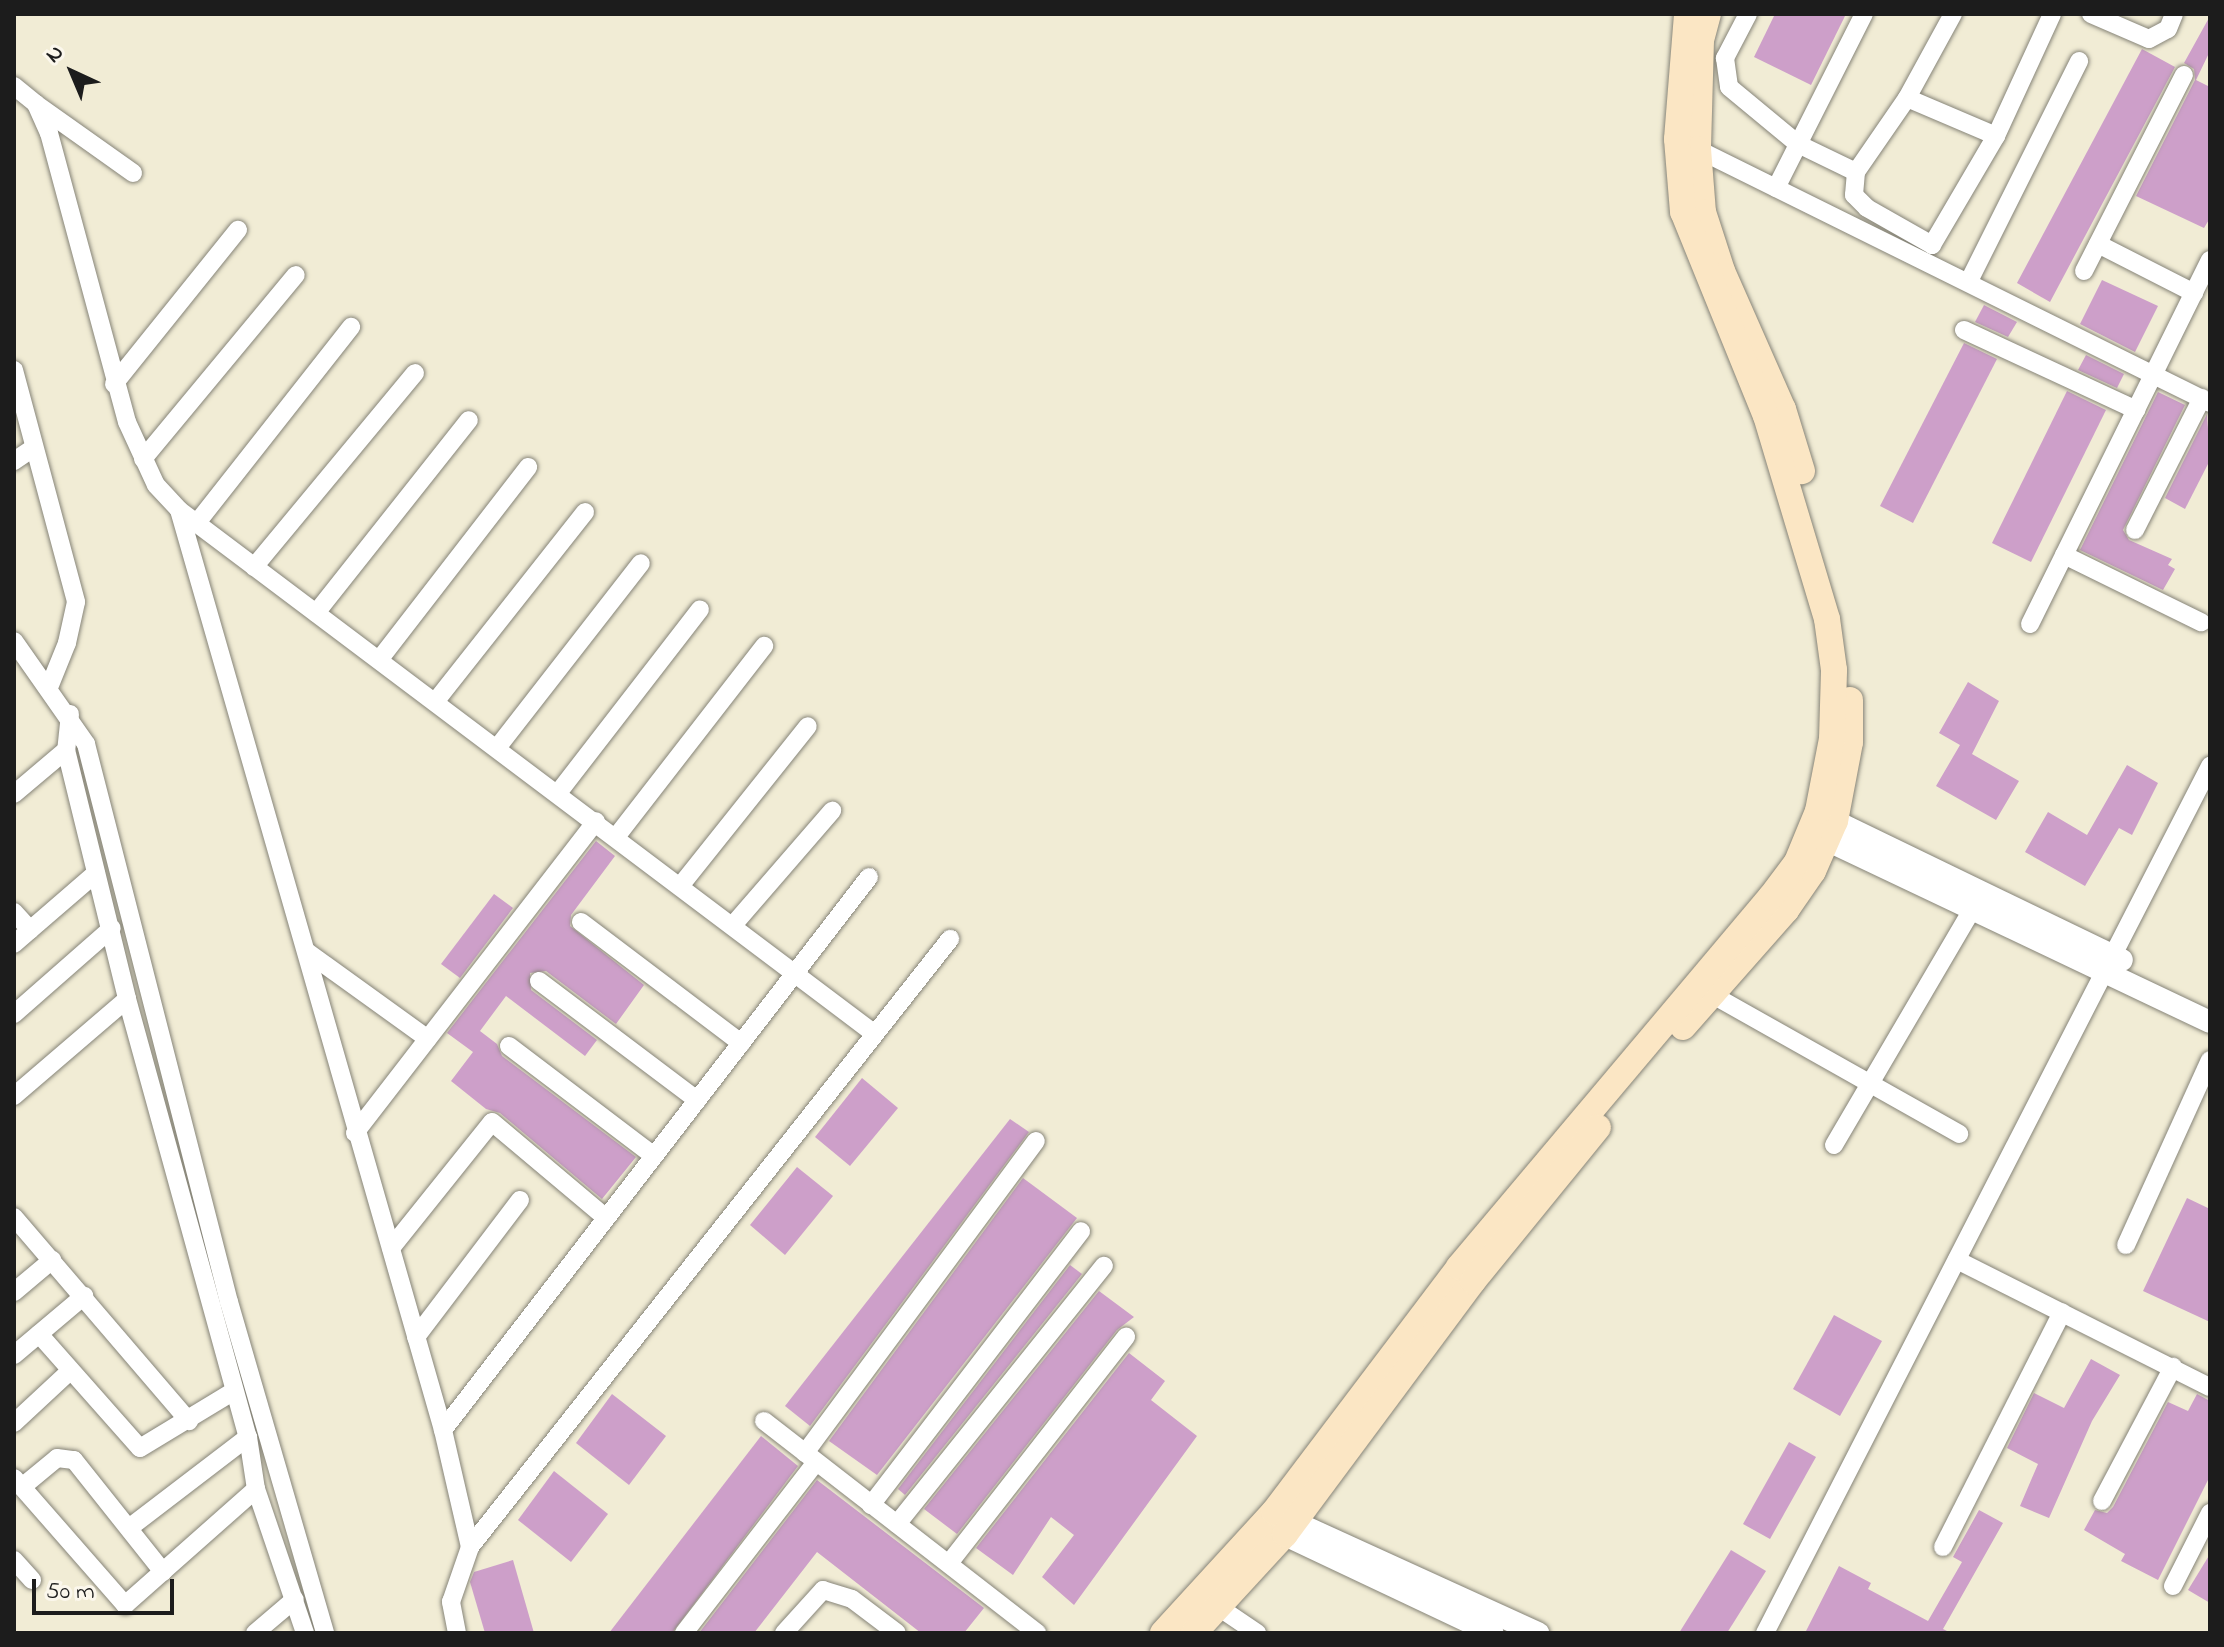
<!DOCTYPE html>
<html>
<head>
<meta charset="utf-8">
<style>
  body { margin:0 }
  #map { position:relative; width:2224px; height:1647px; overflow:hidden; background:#f1ecd5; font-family:"Indie Flower",sans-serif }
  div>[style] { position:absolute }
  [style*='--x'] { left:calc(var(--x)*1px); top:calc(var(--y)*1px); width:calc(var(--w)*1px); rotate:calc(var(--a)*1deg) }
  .building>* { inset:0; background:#cd9fc9 }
  .roads { filter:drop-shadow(0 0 2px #868478) drop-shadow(0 0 2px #868478) }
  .minor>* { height:18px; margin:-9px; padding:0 9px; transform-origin:9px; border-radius:9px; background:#fff }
  .tertiary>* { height:22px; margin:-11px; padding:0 11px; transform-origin:11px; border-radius:11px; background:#fff }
  .secondary>* { height:26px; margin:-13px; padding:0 13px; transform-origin:13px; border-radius:13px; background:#fbe6c4 }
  span { translate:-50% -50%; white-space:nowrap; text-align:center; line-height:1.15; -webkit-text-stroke:7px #fbf7ec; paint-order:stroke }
  .frame { position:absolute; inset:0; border:16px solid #1c1c1c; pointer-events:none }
  .north { position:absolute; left:32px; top:32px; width:80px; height:80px; -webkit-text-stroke:6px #fbf7ec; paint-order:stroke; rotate:316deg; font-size:22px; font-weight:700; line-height:32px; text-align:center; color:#1c1c1c }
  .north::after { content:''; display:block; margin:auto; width:28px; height:36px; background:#1c1c1c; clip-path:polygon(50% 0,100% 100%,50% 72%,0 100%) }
  .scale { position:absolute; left:32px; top:1579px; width:142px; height:36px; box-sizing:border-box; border:4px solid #1c1c1c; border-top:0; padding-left:10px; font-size:24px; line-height:28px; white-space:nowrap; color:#1c1c1c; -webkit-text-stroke:6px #fbf7ec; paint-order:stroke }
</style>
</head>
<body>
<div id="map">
  <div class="building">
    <div style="clip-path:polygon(1775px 14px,1846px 14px,1811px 85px,1754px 57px)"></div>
    <div style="clip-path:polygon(2210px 16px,2210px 51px,2196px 80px,2210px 87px,2210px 218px,2204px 228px,2136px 196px,2195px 80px,2194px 69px,2184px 63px)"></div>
    <div style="clip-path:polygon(2142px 49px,2175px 67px,2050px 302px,2017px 283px)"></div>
    <div style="clip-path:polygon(2102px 280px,2158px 306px,2135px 352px,2080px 324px)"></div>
    <div style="clip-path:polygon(1984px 305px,2017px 322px,2008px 337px,1975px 322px)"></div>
    <div style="clip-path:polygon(1964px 343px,1997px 359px,1913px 523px,1880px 506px)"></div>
    <div style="clip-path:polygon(2086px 355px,2124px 374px,2117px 388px,2078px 370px)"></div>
    <div style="clip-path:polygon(2067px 391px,2106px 410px,2031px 562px,1992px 543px)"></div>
    <div style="clip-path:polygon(2158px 392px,2185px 405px,2123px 530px,2129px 540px,2172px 559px,2168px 565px,2175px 569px,2163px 590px,2080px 550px)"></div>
    <div style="clip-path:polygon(2207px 414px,2210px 460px,2185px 509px,2165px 498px)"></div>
    <div style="clip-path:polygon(1968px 682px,1999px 701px,1972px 754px,2019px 781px,1996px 820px,1936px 786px,1960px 745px,1939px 733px)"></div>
    <div style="clip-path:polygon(2127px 765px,2158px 783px,2132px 835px,2119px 828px,2085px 886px,2025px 852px,2048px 812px,2087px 835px)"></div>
    <div style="clip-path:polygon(596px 841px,615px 856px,571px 915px,570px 926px,644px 985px,616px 1024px,546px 971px,530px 973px,531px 990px,597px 1040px,585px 1056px,506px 996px,480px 1031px,497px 1044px,502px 1056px,636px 1157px,602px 1199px,500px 1113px,486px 1109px,451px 1081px,473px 1052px,447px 1033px)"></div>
    <div style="clip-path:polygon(494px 894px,513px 908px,460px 978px,441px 964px)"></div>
    <div style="clip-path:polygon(862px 1078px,898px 1108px,850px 1166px,815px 1137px)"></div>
    <div style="clip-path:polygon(1010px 1119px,1029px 1132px,810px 1426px,785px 1406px)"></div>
    <div style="clip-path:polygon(797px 1167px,833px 1196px,785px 1255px,750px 1225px)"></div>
    <div style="clip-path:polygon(1023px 1178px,1077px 1218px,877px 1475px,829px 1441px)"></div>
    <div style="clip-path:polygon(2187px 1198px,2210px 1209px,2210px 1322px,2143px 1291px)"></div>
    <div style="clip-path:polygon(1070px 1265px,1082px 1274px,905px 1495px,898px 1489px)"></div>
    <div style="clip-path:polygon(1099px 1291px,1134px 1317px,1117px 1330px,957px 1534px,924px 1509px)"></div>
    <div style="clip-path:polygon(1834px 1315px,1882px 1341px,1840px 1416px,1793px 1389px)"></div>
    <div style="clip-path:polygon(1129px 1353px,1165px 1381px,1151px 1400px,1197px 1436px,1074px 1605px,1042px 1577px,1074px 1535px,1051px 1517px,1013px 1575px,976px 1548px)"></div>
    <div style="clip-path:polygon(2091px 1359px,2120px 1375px,2092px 1421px,2049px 1518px,2020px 1506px,2038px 1464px,2007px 1448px,2034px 1393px,2064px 1408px)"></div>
    <div style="clip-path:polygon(612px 1394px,666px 1436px,629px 1485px,576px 1443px)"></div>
    <div style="clip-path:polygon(2197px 1394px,2210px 1401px,2210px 1476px,2158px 1580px,2121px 1561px,2125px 1554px,2084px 1530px,2095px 1510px,2107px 1513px,2113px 1507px,2168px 1402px,2188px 1411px)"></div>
    <div style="clip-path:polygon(761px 1436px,798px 1466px,672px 1633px,609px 1633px)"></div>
    <div style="clip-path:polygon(1789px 1442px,1816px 1457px,1770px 1539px,1743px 1524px)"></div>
    <div style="clip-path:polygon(554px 1471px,608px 1514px,571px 1562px,518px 1520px)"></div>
    <div style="clip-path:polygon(817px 1480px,984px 1608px,964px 1633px,921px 1633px,817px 1552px,754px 1633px,699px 1633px)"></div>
    <div style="clip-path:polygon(1979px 1510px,2003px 1523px,1943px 1629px,1951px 1633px,1805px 1633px,1839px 1566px,1871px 1583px,1868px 1589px,1928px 1621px,1962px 1562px,1953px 1557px)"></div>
    <div style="clip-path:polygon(1731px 1550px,1766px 1571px,1727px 1633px,1679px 1633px)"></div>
    <div style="clip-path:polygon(2210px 1554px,2210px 1603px,2188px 1590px)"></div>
    <div style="clip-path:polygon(513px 1560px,534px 1633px,485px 1633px,470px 1582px,474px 1572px)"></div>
  </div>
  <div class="roads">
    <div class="minor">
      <div style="--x:1748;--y:14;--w:50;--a:117.6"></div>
      <div style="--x:1725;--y:58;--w:29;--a:82"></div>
      <div style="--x:1729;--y:87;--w:89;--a:39.6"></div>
      <div style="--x:1798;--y:144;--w:64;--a:25.8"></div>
      <div style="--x:1856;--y:172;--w:23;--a:95"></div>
      <div style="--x:1854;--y:195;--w:18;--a:45"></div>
      <div style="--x:1867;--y:208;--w:75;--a:29.6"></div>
      <div style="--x:1932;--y:245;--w:126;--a:-59.6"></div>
      <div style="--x:1996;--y:136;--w:134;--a:-65.3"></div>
      <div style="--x:2091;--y:14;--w:63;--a:23.3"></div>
      <div style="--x:2149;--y:39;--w:21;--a:-28"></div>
      <div style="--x:2168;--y:29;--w:16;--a:-68"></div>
      <div style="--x:14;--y:86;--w:28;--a:39"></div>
      <div style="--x:36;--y:104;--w:32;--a:66"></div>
      <div style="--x:49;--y:133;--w:299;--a:74.9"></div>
      <div style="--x:127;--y:422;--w:69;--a:65.3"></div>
      <div style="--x:156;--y:485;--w:34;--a:47"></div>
      <div style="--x:179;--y:510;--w:871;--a:36.98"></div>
      <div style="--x:1907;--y:98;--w:97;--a:23.1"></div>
      <div style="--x:36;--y:104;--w:119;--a:35.4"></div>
      <div style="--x:1689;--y:145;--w:581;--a:26.34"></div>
      <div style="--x:1856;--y:172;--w:90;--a:-55.4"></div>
      <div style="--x:1907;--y:98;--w:96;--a:-61.3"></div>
      <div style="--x:1776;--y:188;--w:195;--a:-63.2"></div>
      <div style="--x:2098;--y:244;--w:108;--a:27"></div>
      <div style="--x:2084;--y:271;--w:220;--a:-63"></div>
      <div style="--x:1969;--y:281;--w:246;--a:-63.4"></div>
      <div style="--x:1964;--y:330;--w:190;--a:24.9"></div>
      <div style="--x:14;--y:370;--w:240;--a:75"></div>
      <div style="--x:76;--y:602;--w:42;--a:102.4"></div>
      <div style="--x:67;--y:643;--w:45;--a:112"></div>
      <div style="--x:114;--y:384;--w:198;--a:-51.2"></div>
      <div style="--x:143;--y:459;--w:239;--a:-50.3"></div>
      <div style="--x:14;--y:461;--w:23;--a:-34"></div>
      <div style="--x:179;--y:510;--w:957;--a:73.99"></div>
      <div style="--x:443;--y:1430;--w:120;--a:77"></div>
      <div style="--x:196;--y:524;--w:251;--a:-51.8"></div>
      <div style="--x:2135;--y:530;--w:148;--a:-63.1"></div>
      <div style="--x:2064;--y:555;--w:153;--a:26.1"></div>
      <div style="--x:254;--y:567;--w:252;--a:-50.3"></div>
      <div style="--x:316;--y:613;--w:246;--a:-51.6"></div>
      <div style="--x:2030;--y:624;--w:406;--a:-63.7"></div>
      <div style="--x:14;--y:641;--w:126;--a:55"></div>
      <div style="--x:86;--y:744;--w:576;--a:75.63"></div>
      <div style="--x:229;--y:1302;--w:345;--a:73.8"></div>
      <div style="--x:379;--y:660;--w:244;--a:-52.3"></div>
      <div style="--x:435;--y:702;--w:242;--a:-51.7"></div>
      <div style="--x:70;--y:714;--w:36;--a:96"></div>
      <div style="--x:66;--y:750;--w:256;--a:76.2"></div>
      <div style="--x:127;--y:999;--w:454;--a:74.6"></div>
      <div style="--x:248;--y:1437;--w:53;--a:81.3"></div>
      <div style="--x:256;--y:1489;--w:152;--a:71.2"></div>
      <div style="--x:497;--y:748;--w:234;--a:-52.1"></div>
      <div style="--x:558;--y:793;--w:232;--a:-52.3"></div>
      <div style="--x:14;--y:794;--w:68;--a:-40.2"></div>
      <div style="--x:616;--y:837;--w:242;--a:-52.2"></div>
      <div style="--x:681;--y:885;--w:203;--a:-51.4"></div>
      <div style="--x:14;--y:912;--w:24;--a:48"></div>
      <div style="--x:30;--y:930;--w:21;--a:139"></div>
      <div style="--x:581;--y:922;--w:201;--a:37.1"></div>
      <div style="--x:734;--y:924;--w:150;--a:-49.1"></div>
      <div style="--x:30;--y:930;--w:87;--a:-40.8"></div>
      <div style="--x:306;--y:951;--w:150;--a:35.8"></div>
      <div style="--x:539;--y:981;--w:198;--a:37"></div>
      <div style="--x:1711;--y:994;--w:285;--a:29.4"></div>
      <div style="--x:14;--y:1014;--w:130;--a:-41.3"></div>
      <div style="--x:509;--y:1046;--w:182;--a:37.2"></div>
      <div style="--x:14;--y:1096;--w:149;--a:-40.6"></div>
      <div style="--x:355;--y:1133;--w:394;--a:-52.3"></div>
      <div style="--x:1834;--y:1145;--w:275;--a:-59.6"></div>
      <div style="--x:14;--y:1217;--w:269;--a:49.4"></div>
      <div style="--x:2126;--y:1245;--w:203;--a:-65.6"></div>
      <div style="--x:391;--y:1248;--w:161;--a:-51.3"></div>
      <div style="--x:492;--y:1122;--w:149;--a:40.1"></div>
      <div style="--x:1957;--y:1260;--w:283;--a:26.7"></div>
      <div style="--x:14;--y:1292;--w:50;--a:-40.1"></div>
      <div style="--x:39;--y:1334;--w:152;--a:48.5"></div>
      <div style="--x:140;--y:1448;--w:110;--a:-31.2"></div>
      <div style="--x:416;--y:1337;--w:172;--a:-52.8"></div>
      <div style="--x:14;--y:1355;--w:92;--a:-40.1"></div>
      <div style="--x:764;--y:1421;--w:346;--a:37.8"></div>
      <div style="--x:14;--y:1423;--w:76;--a:-42.9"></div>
      <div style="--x:443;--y:1430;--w:698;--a:-52.39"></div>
      <div style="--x:805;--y:1453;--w:388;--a:-53.5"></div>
      <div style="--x:14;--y:1478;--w:169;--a:48.8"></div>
      <div style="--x:125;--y:1605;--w:175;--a:-41.5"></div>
      <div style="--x:22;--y:1487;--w:45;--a:-39.6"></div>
      <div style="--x:57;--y:1458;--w:17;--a:7"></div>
      <div style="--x:74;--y:1460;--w:143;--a:51.5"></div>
      <div style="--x:2102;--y:1501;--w:152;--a:-62.1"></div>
      <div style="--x:871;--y:1505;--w:345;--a:-52.5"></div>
      <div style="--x:897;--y:1524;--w:331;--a:-51.3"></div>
      <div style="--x:129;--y:1528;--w:150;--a:-37.4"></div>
      <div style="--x:1943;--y:1547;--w:263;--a:-63.1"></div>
      <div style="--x:14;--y:1560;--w:27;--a:48"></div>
      <div style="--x:950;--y:1562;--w:286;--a:-52"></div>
      <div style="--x:2173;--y:1586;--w:82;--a:-63.1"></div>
      <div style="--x:1220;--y:1608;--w:45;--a:34"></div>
      <div style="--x:255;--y:1633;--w:52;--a:-40.4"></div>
      <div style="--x:457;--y:1633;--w:32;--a:-101"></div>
      <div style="--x:451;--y:1602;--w:58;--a:-70.9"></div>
      <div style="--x:470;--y:1547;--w:775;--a:-51.71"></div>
      <div style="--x:684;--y:1633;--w:216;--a:-52.3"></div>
      <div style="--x:784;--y:1633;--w:58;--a:-47.8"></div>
      <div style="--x:823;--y:1590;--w:30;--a:17"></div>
      <div style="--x:852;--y:1599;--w:56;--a:37.1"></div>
      <div style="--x:1765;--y:1633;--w:975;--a:-62.83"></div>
    </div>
    <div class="tertiary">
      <div style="--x:1822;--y:815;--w:333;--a:25.8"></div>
      <div style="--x:1814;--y:834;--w:438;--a:25.4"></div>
      <div style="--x:1279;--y:1515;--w:285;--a:24.5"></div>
      <div style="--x:1281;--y:1533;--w:234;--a:25.3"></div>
    </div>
    <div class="secondary">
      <div style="--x:1708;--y:14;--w:27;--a:105"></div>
      <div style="--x:1701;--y:40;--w:109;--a:91.6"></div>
      <div style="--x:1698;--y:149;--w:63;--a:85.5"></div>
      <div style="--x:1703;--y:212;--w:62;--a:72.1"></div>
      <div style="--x:1722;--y:271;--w:151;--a:66.2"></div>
      <div style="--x:1783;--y:409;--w:65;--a:73"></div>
      <div style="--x:1683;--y:1027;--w:156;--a:-48.6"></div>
      <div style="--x:1786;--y:910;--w:47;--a:-55.3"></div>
      <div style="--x:1813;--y:871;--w:55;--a:-66.3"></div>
      <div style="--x:1835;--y:821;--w:80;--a:-79.2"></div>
      <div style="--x:1850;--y:742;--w:42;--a:-90"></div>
      <div style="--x:1163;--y:1633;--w:164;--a:-47.5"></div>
      <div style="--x:1274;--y:1512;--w:307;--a:-52.9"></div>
      <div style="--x:1459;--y:1267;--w:483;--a:-49.9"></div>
      <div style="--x:1770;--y:898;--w:45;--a:-53.1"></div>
      <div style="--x:1797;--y:862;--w:55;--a:-67.6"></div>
      <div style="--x:1818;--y:811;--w:73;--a:-79"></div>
      <div style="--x:1832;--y:739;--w:69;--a:-88.3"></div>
      <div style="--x:1834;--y:670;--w:51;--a:-97.8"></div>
      <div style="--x:1827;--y:619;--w:212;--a:-106.7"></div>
      <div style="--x:1766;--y:416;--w:220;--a:-112.1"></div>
      <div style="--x:1683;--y:212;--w:73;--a:-94.7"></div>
      <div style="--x:1677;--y:139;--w:125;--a:-85.4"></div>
      <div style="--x:1194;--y:1633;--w:134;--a:-47.4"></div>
      <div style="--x:1285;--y:1534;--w:315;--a:-53.4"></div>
      <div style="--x:1473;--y:1281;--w:198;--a:-50.9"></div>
    </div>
  </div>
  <div class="frame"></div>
  <div class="north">N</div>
  <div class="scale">50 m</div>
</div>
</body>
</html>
